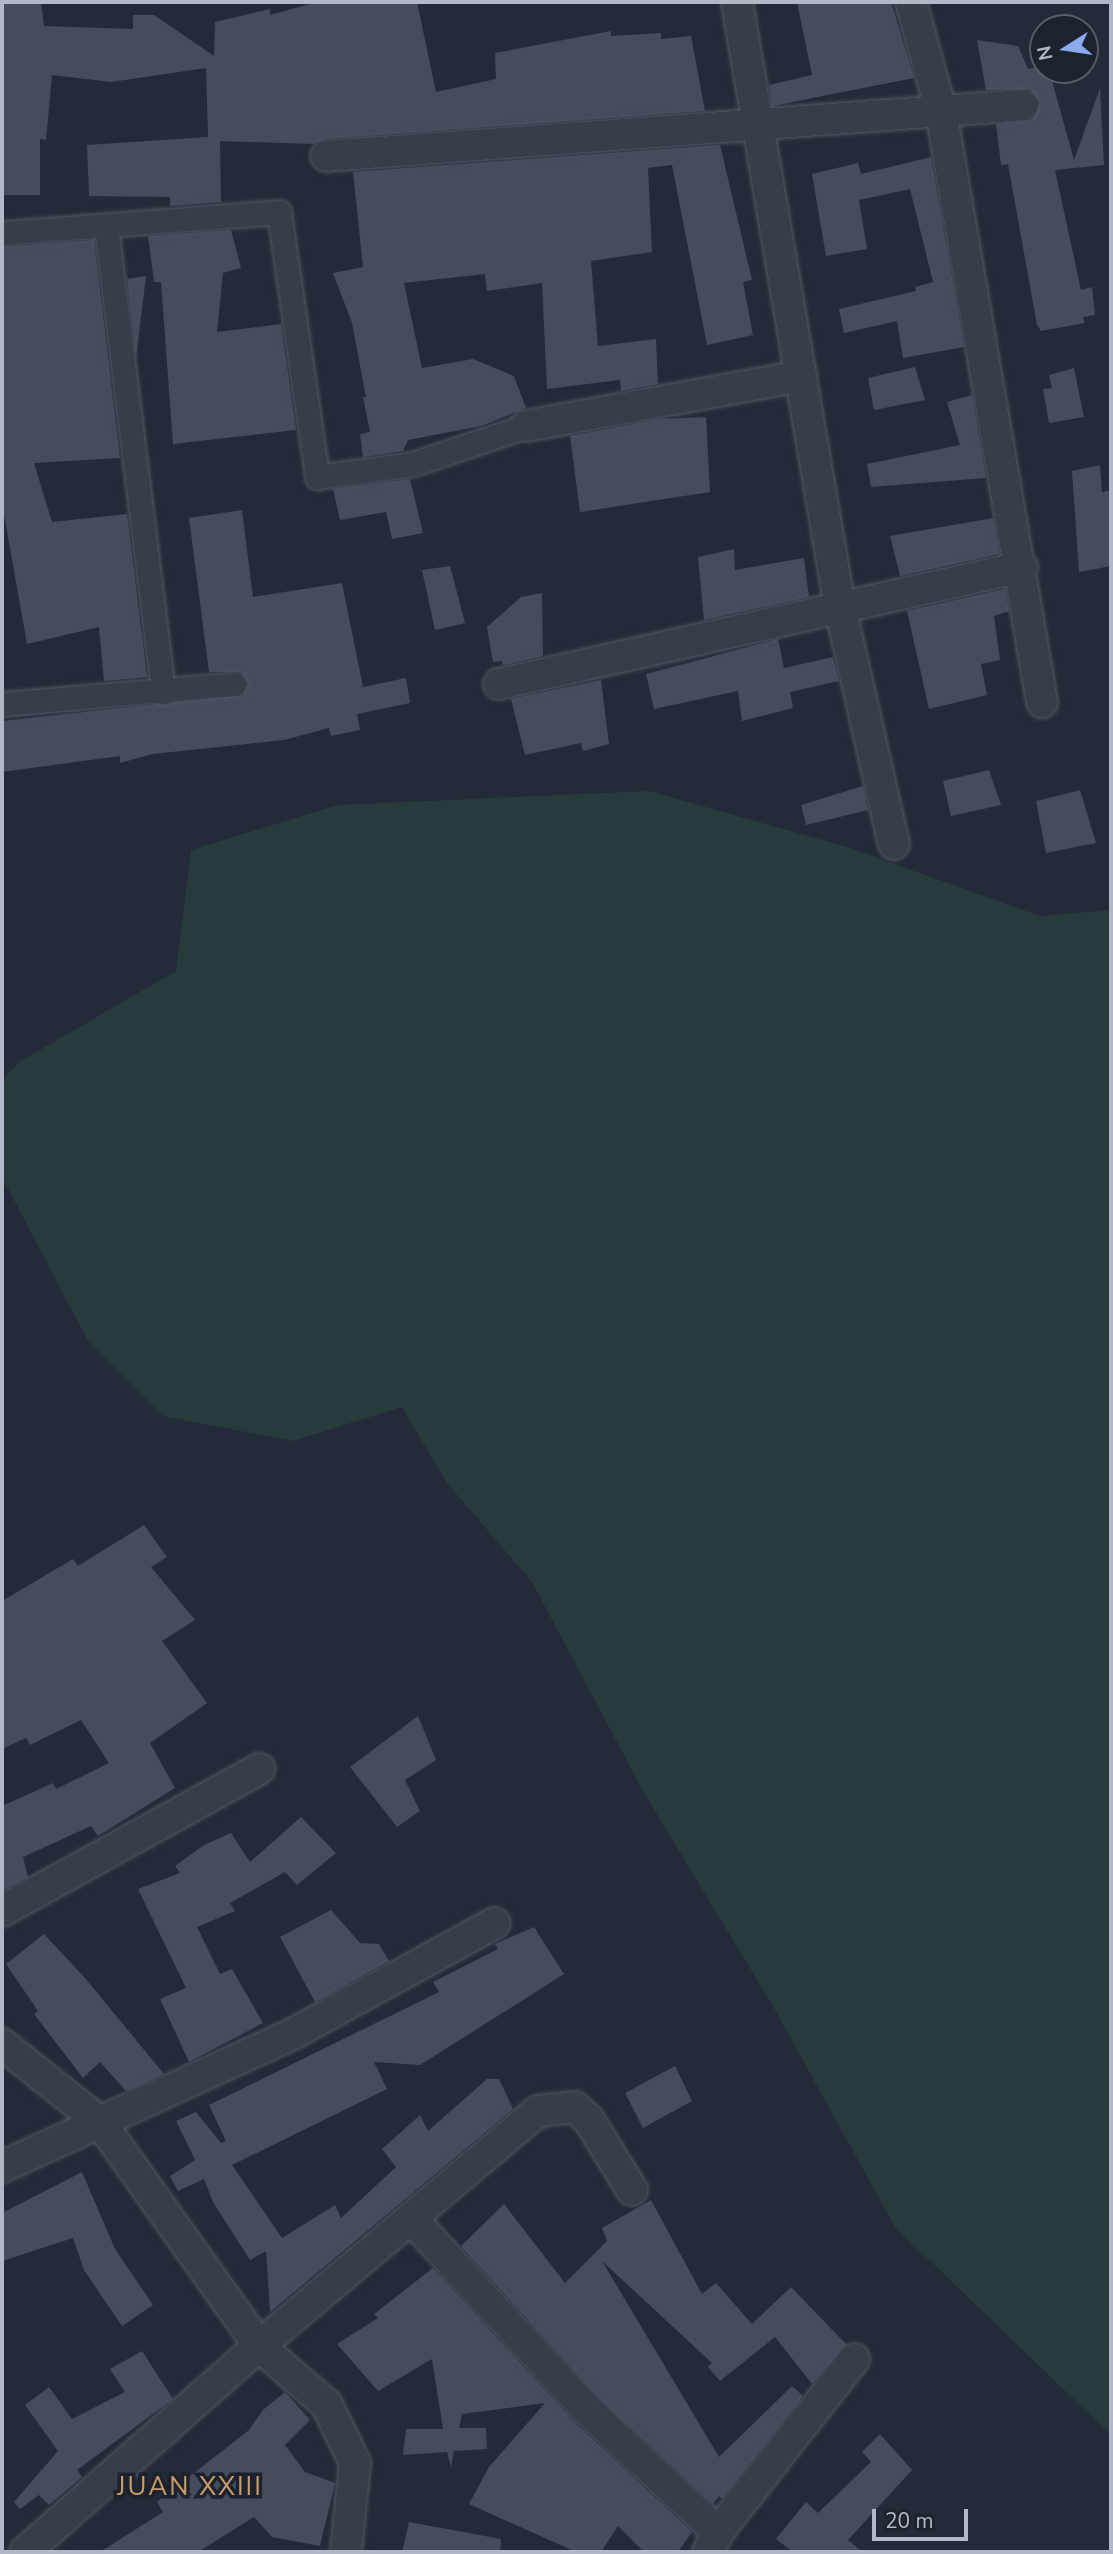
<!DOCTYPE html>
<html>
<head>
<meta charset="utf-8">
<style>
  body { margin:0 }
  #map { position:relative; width:1113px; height:2554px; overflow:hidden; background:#232b38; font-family:"Nunito Sans",sans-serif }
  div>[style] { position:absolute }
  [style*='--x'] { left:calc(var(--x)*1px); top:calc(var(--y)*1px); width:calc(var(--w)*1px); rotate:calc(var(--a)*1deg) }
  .green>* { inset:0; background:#283a3c }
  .building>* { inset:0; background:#454d5d }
  .roads { filter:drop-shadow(0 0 2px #525864) drop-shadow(0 0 2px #525864) }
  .pedestrian>* { height:23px; margin:-11.5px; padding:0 11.5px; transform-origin:11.5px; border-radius:11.5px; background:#373d49 }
  .minor>* { height:30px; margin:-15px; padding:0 15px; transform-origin:15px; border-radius:15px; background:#373d49 }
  span { translate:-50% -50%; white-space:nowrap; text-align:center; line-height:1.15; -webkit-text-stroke:7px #1c222e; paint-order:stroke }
  .neighbourhood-label { font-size:26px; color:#cc9b66; letter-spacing:2px }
  .frame { position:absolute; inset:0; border:4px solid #b2b8c5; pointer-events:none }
  .north { position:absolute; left:1029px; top:14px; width:70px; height:70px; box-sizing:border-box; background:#1c222e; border:2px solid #585e6a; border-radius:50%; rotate:258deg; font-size:19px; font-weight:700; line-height:28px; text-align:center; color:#b2b8c5 }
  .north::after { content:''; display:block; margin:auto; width:24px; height:32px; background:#8caaf0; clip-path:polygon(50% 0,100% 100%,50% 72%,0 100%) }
  .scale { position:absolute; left:872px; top:2509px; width:96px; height:32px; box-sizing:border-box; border:4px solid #b2b8c5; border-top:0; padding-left:9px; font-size:21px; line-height:24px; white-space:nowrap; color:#b2b8c5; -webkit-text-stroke:5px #1c222e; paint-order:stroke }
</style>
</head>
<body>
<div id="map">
  <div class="green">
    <div style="clip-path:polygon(649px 791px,847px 847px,1040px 916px,1111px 910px,1111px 2435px,895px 2227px,774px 2008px,643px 1791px,532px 1582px,447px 1483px,402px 1407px,293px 1441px,163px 1416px,88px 1341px,2px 1177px,2px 1080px,21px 1061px,176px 971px,191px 850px,338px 805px)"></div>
  </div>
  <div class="building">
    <div style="clip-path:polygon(2px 2px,41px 2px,44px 26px,133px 29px,133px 15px,154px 15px,214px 56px,215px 22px,270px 9px,270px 15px,317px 2px,417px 2px,436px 92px,496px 79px,495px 53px,611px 31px,611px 36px,661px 33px,661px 39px,691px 36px,705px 111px,325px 139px,314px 144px,220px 141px,221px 202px,170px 206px,170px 197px,89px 196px,87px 145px,208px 137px,206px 68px,111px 82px,52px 75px,46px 140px,40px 139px,40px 195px,2px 195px)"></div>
    <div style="clip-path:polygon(797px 2px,891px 2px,914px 78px,772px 106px,769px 85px,812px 75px)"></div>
    <div style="clip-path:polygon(977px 40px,1018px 46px,1028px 69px,1043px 66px,1043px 70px,1049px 70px,1074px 160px,1100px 88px,1104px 165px,1055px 170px,1081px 290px,1092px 287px,1095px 315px,1083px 317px,1085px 323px,1041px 331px,1037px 325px,1008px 164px,1001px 165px,996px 124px,1032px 120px,1040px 103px,1030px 89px,986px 90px)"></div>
    <div style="clip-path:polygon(720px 145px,752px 280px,743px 282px,753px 335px,707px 345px,672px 165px,648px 168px,652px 252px,591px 261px,598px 346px,656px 339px,658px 384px,621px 391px,620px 380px,547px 389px,542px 283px,487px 291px,485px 274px,404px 283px,422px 368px,473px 359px,514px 376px,526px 408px,481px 426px,408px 440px,403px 451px,363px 457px,360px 434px,370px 432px,363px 397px,366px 397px,352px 323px,333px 273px,363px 267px,353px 172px)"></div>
    <div style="clip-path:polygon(931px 157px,964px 347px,903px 358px,897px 321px,844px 333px,839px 309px,916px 291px,915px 287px,933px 282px,910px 189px,859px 200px,867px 249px,826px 256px,812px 174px,858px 163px,861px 174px)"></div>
    <div style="clip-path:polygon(231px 230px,241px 268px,223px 273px,217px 332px,281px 324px,296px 430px,173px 444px,161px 282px,154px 282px,148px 236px)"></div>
    <div style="clip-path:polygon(94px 240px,120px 458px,34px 463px,52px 522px,127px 514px,147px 677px,104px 681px,99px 627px,27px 644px,2px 503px,2px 247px)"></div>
    <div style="clip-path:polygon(146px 276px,136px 358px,127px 279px)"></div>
    <div style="clip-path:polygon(915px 367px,925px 400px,874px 410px,868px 378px)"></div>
    <div style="clip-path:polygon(1074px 368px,1084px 417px,1049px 423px,1043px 389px,1052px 388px,1049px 375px)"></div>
    <div style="clip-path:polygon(972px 395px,986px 478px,871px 487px,867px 464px,960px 445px,947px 402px)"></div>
    <div style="clip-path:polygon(706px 417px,710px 492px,580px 512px,570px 436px,660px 419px)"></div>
    <div style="clip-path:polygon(1100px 465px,1102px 492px,1111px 490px,1111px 566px,1079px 572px,1072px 471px)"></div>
    <div style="clip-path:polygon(410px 479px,423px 533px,392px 539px,386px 512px,340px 520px,333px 489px)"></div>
    <div style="clip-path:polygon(242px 510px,253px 597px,342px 583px,363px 687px,406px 678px,410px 703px,357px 714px,360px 730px,331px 736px,329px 728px,284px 740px,153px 754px,120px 763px,120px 756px,2px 772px,2px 721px,243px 695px,248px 683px,241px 672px,209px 672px,189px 518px)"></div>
    <div style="clip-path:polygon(993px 518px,999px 554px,900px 576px,890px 536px)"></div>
    <div style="clip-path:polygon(734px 549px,735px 570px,804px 558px,809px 597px,704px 620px,698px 557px)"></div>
    <div style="clip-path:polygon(450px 566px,465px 623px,435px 630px,422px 570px)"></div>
    <div style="clip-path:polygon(1005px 589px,1009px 611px,994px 616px,1000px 660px,981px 664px,987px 695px,929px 709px,907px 611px)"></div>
    <div style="clip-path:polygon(542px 593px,543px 656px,503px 665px,502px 661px,493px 662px,487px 627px,521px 597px)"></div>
    <div style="clip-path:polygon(778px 639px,784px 668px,833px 657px,839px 681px,790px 692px,793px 708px,742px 721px,738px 691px,654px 709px,646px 674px)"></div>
    <div style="clip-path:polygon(601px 680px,609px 744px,583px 751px,581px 743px,525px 755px,511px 699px)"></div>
    <div style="clip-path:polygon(989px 770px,1001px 805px,951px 816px,943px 781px)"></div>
    <div style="clip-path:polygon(863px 786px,868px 810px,806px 825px,801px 805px)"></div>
    <div style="clip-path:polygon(1080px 790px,1096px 843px,1046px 853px,1036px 801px)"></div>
    <div style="clip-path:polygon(144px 1525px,167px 1557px,151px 1567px,195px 1620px,162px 1641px,207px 1703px,150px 1743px,175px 1788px,98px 1836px,91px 1826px,23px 1857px,28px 1877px,2px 1891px,2px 1806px,53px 1783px,56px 1789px,109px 1763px,81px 1720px,30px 1745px,26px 1738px,2px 1749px,2px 1601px,73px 1559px,78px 1566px)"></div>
    <div style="clip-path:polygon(418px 1716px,436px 1760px,405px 1780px,420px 1811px,397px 1827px,350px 1767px)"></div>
    <div style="clip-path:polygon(301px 1817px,336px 1853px,297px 1885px,285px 1872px,230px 1903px,235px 1911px,197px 1927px,220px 1974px,232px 1969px,263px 2023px,189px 2062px,160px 1999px,186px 1988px,138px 1889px,180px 1873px,175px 1866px,204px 1845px,231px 1833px,250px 1862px)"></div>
    <div style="clip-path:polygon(331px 1910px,360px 1943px,379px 1944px,389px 1961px,315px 2002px,280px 1937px)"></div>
    <div style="clip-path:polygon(534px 1927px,564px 1974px,420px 2065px,374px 2062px,387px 2089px,232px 2165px,282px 2238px,335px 2205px,341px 2218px,396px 2167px,382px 2149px,420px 2115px,428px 2131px,487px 2079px,499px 2079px,513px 2109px,270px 2312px,266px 2251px,250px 2260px,213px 2202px,204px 2179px,178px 2191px,170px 2176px,195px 2160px,176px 2121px,196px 2112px,221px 2143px,226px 2141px,209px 2105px,439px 1992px,433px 1982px,498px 1949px,495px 1944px)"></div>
    <div style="clip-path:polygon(44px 1934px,85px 1978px,164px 2074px,126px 2091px,100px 2062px,83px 2078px,34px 2014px,38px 2011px,6px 1964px)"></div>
    <div style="clip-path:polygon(675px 2066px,692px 2101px,643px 2128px,625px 2093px)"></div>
    <div style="clip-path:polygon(82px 2172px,115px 2249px,153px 2305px,122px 2326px,84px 2270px,73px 2238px,2px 2261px,2px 2213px)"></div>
    <div style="clip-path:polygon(651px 2200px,702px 2294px,716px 2283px,752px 2324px,791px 2287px,846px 2344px,812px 2384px,775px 2337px,720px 2381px,708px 2367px,712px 2363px,602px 2261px,719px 2457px,792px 2386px,803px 2396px,722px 2499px,719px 2496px,713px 2504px,599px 2398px,461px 2246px,504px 2204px,565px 2283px,607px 2241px,602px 2228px)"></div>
    <div style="clip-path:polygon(433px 2268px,575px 2423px,692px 2532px,678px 2552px,644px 2552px,618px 2526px,601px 2552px,576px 2552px,469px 2504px,489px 2467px,545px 2403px,462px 2414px,459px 2428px,486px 2428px,487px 2449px,454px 2451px,451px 2467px,447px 2452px,403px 2455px,406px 2429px,443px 2429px,432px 2359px,378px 2391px,337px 2344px,378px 2318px,374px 2314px)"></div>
    <div style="clip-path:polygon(142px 2351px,173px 2399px,77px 2470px,82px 2477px,49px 2505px,39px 2495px,20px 2509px,14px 2502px,58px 2451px,25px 2405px,49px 2387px,72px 2419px,125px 2392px,110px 2369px)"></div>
    <div style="clip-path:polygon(285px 2392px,310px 2420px,285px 2445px,305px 2472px,335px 2483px,320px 2546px,272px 2537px,254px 2517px,198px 2552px,100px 2552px,163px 2512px,157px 2502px,249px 2430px,263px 2410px)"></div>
    <div style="clip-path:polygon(880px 2434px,912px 2470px,848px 2540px,862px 2552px,793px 2552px,776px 2539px,806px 2502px,818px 2513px,871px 2462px,862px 2452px)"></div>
    <div style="clip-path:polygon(409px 2522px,501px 2539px,500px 2552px,402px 2552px)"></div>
  </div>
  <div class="roads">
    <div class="pedestrian">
      <div style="--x:106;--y:226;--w:470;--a:83"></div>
      <div style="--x:2;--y:233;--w:278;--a:-4.3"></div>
      <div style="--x:279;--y:212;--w:268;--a:81.8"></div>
      <div style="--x:317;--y:477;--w:97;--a:-7.7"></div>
      <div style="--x:413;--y:464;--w:119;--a:-18.6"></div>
      <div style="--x:2;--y:704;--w:233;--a:-4.9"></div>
    </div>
    <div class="minor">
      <div style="--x:737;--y:2;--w:614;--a:80.34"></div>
      <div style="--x:840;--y:607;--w:243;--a:77.2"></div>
      <div style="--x:911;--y:2;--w:113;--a:74.6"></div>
      <div style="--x:941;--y:111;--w:600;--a:80.3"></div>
      <div style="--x:326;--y:156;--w:699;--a:-4.18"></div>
      <div style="--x:526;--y:426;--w:280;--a:-10.3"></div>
      <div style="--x:499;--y:684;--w:536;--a:-12.61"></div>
      <div style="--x:2;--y:1911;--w:294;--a:-28.9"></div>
      <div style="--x:2;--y:2044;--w:125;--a:38.5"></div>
      <div style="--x:100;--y:2122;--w:275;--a:54.6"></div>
      <div style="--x:259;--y:2346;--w:90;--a:40.9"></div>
      <div style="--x:327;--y:2405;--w:64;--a:64.2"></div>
      <div style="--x:355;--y:2463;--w:89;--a:95.8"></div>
      <div style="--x:2;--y:2167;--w:320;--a:-24.6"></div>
      <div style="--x:293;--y:2034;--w:230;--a:-28.8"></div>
      <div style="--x:411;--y:2218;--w:260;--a:47.5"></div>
      <div style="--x:587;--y:2410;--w:179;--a:43"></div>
      <div style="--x:25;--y:2552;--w:312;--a:-41.4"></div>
      <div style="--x:259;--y:2346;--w:365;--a:-40.1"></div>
      <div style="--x:538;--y:2111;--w:37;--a:-6"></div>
      <div style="--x:575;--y:2107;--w:19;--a:43"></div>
      <div style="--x:589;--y:2120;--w:82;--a:58.4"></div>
      <div style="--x:708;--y:2552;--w:22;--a:-63"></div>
      <div style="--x:718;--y:2532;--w:220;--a:-51.8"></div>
    </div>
  </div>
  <div class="neighbourhood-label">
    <span style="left:190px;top:2487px">JUAN XXIII</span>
  </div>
  <div class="frame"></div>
  <div class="north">N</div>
  <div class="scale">20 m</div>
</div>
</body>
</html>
